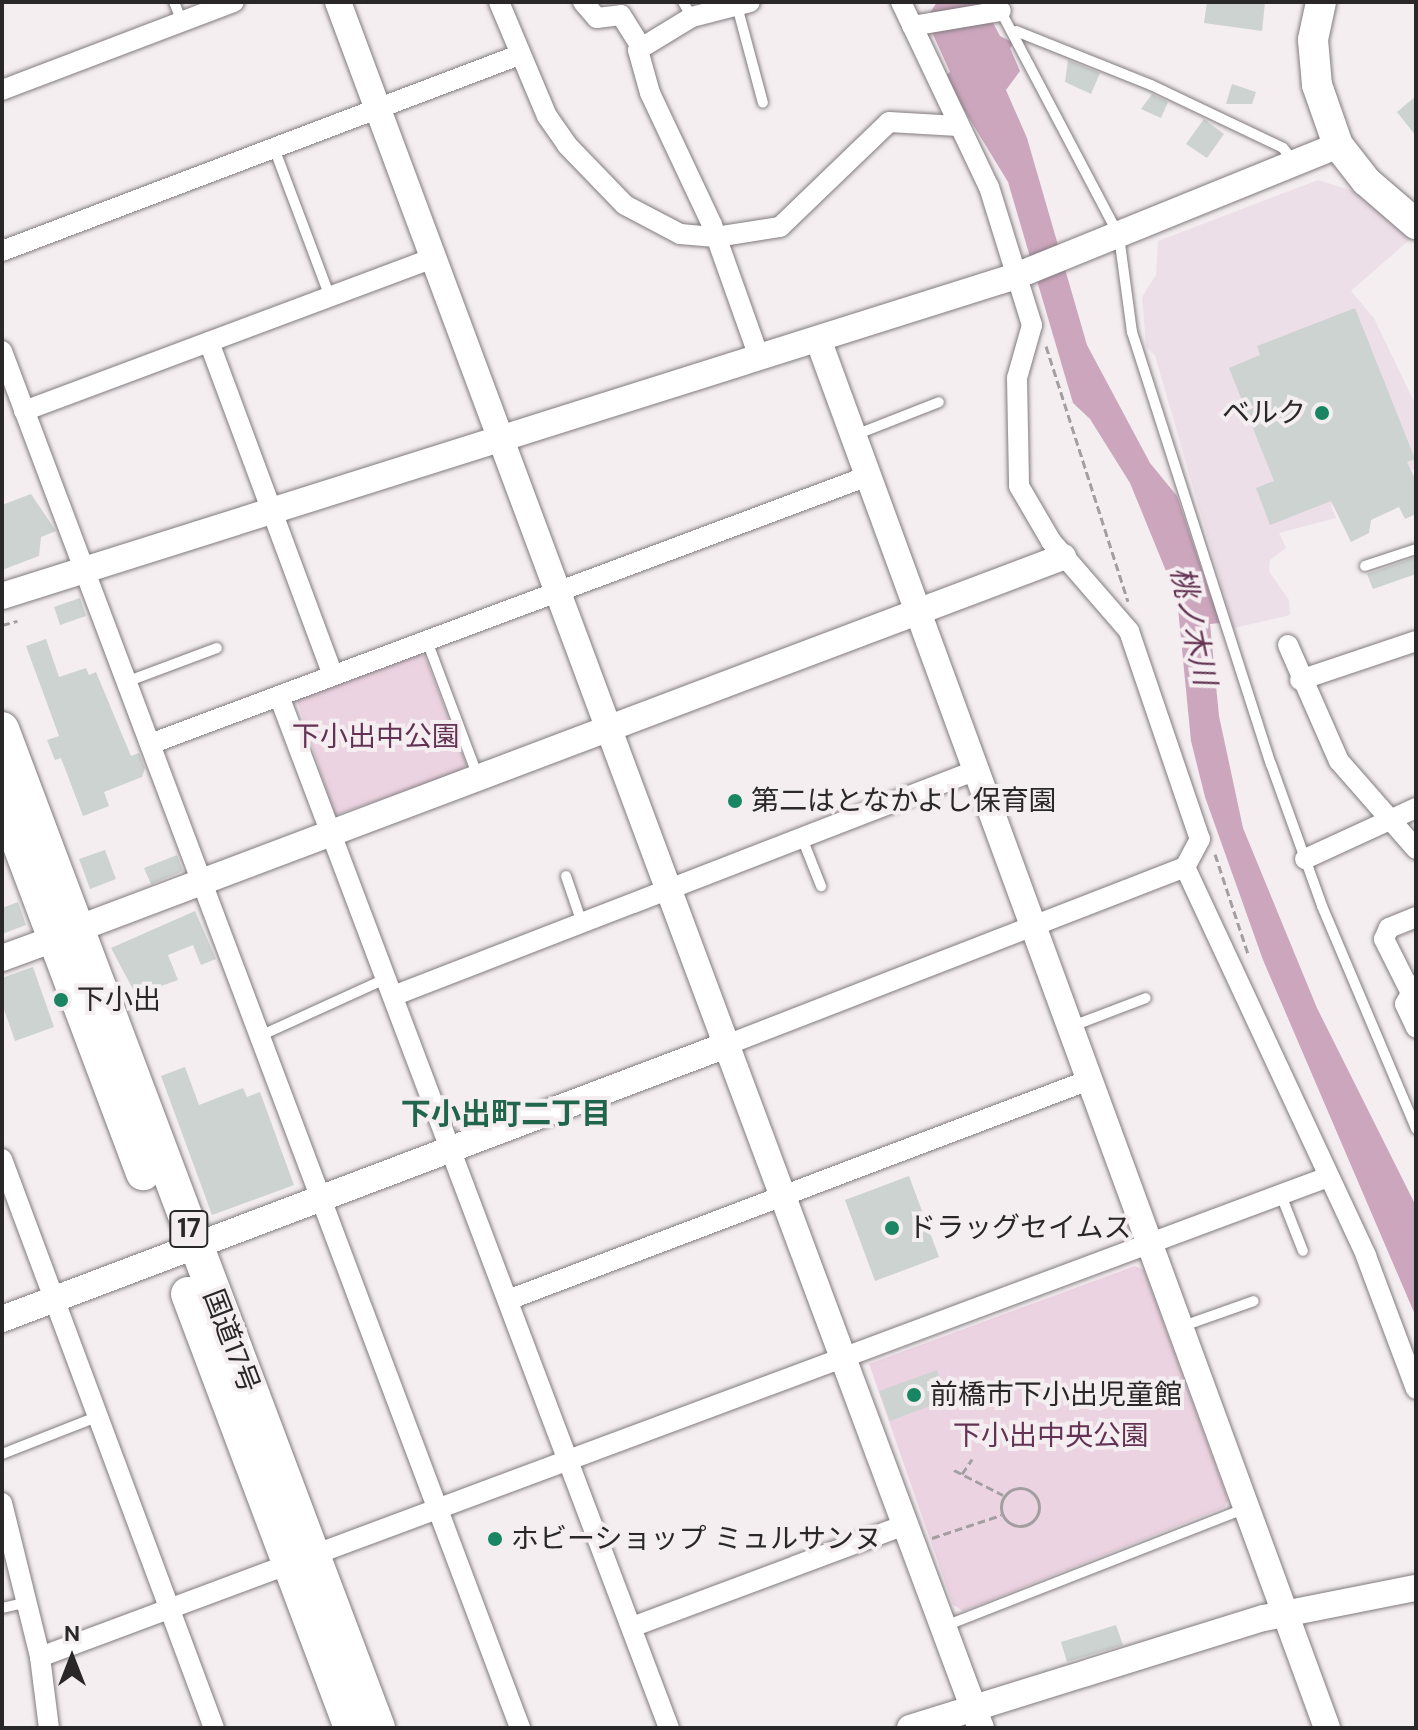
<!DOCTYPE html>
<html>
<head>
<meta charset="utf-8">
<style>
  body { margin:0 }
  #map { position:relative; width:1418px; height:1730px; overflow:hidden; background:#f4eef1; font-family:"DM Sans","Noto Sans JP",sans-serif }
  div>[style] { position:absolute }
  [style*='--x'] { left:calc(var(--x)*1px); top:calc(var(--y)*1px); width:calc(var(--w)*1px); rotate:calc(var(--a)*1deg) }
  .built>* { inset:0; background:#eddfe7 }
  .green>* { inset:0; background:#ecd3e1 }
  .water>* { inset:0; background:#cca6bd }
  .building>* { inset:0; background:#ccd3d0 }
  .path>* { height:3px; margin-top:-1.5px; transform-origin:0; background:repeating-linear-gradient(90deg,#a39fa1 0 8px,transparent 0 12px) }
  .path>.ring { margin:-1.5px; padding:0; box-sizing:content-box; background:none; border:3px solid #a39fa1; border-radius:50% }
  .roads { filter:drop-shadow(0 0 2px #817b7f) drop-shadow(0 0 2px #817b7f) }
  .service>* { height:10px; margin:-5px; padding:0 5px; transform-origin:5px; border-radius:5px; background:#fff }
  .minor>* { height:20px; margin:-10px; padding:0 10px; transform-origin:10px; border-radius:10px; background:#fff }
  .tertiary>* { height:26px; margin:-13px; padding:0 13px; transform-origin:13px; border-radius:13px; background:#fff }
  .secondary>* { height:30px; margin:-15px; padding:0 15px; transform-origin:15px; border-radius:15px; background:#fff }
  .trunk>* { height:34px; margin:-17px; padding:0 17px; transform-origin:17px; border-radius:17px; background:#fff }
  .dots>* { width:22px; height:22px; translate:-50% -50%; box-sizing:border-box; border:4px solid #f4eef1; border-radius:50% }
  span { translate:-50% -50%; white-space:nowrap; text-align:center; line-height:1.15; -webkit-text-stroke:8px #f4eef1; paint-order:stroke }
  .shield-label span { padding:2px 6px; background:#f4eef1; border:2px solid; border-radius:6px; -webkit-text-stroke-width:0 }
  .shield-label { font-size:26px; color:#292728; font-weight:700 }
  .poi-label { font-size:28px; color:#292728 }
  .right { translate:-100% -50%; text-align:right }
  .left { translate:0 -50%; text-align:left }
  .park-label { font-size:28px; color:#643353 }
  .street-label { font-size:28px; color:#292728 }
  .water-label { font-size:30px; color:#653454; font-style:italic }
  .neighbourhood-label { font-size:30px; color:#20654c; font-weight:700 }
  .frame { position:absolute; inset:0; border:4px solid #292728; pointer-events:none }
  .north { position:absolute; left:32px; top:1618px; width:80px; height:80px; -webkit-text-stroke:6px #f4eef1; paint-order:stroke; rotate:0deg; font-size:22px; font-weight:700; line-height:32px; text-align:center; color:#292728 }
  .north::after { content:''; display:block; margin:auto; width:28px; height:36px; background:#292728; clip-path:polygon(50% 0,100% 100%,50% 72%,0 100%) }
</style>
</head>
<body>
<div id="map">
  <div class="built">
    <div style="clip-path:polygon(1318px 180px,1360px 193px,1415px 235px,1351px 291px,1374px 318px,1416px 406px,1416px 468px,1331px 505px,1336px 518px,1279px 533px,1286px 548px,1270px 560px,1269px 571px,1289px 600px,1290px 615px,1234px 628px,1155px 356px,1146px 346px,1142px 297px,1156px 275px,1158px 241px)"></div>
  </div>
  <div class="green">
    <div style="clip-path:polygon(419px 654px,425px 657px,466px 763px,462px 771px,335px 815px,296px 698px)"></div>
    <div style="clip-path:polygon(1135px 1266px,1144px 1270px,1228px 1500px,1225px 1507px,963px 1611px,953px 1605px,869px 1364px)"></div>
  </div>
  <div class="water">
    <div style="clip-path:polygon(937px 2px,982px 2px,1000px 36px,1014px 43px,1010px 48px,1020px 71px,1006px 90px,1027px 138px,1087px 345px,1150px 463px,1177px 496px,1220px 623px,1210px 624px,1219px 716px,1243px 828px,1317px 1008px,1416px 1206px,1416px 1317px,1263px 960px,1205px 797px,1191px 741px,1177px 598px,1130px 483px,1090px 419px,1073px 403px,1008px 182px,944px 77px,950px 72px,926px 19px)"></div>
  </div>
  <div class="building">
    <div style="clip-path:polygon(1207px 2px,1265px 2px,1262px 31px,1204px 23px)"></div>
    <div style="clip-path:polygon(1068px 60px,1100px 73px,1091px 94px,1065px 82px)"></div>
    <div style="clip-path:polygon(1232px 84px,1256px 92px,1252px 104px,1226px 104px)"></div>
    <div style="clip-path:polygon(1152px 94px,1168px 102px,1161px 118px,1141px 109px)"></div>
    <div style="clip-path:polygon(1416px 96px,1416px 136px,1397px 112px)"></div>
    <div style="clip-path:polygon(1204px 119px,1224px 134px,1207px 158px,1186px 144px)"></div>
    <div style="clip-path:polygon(1355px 308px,1415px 459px,1407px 462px,1416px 481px,1416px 514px,1405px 519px,1399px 507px,1371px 520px,1369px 533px,1351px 542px,1331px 501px,1270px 525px,1256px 488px,1274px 481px,1229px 368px,1260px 355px,1257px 346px)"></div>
    <div style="clip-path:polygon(31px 494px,56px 531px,41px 537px,39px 556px,2px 570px,2px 505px)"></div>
    <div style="clip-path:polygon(1416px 557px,1416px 574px,1373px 589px,1367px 574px)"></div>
    <div style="clip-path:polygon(80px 598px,86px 616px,60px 625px,54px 607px)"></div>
    <div style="clip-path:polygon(46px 639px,59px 677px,86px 668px,89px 675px,96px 672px,131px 756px,139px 753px,145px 768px,142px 777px,104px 792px,109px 806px,83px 816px,61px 758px,55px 760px,47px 740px,59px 736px,26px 646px)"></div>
    <div style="clip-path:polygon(105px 850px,116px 879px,90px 889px,79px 859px)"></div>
    <div style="clip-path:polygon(177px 855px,183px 871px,151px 884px,144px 868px)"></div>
    <div style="clip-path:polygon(18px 902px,26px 925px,2px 934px,2px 908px)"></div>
    <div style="clip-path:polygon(195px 911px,216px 959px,201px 965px,193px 945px,168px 955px,178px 980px,136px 995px,111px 948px)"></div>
    <div style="clip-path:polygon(33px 967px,54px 1027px,15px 1041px,2px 1004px,2px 978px)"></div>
    <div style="clip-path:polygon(185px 1067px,199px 1105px,243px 1088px,247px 1097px,260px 1092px,294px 1185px,212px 1215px,161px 1076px)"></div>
    <div style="clip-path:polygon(909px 1176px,939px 1257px,875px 1281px,845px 1200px)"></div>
    <div style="clip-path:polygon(937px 1370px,948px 1399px,890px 1421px,879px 1391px)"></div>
    <div style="clip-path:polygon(1116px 1625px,1123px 1645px,1067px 1662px,1061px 1642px)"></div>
  </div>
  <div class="path">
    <div style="--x:1046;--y:346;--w:268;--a:72.2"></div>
    <div style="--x:2;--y:625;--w:16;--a:-15"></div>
    <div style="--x:1215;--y:854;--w:108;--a:71.7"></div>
    <div style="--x:954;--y:1470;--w:55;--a:27"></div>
    <div style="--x:962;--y:1474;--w:18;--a:-56"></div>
    <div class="ring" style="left:1001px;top:1488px;width:35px;height:35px"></div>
    <div style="--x:932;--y:1538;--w:73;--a:-18.4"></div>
  </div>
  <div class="roads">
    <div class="service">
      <div style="--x:174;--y:2;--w:22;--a:68"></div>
      <div style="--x:683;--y:2;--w:17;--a:59"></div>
      <div style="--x:737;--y:6;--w:100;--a:75"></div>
      <div style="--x:999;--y:8;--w:258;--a:62.2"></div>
      <div style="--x:1119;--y:236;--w:97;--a:82.3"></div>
      <div style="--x:1132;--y:332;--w:454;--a:72.2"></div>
      <div style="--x:1271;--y:764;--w:151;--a:70.2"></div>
      <div style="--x:1322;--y:906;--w:242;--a:67.1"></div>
      <div style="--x:1016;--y:31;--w:145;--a:21.8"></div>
      <div style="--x:1151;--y:85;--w:146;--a:25.5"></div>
      <div style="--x:1283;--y:148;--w:19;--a:51"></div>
      <div style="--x:274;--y:148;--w:159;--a:69.4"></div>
      <div style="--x:855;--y:435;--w:90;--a:-21.4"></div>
      <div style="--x:1365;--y:566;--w:54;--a:-18.4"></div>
      <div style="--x:427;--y:641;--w:145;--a:69.4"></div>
      <div style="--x:126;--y:682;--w:97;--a:-20.5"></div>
      <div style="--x:802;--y:838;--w:52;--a:68.4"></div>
      <div style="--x:566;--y:876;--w:50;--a:71.2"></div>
      <div style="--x:1070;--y:1027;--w:81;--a:-20.9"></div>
      <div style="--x:260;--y:1036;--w:137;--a:-24.5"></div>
      <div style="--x:1281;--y:1195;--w:60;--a:68.6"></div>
      <div style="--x:1180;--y:1327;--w:78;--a:-19.4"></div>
      <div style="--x:2;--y:1454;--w:104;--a:-21.4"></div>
      <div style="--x:2;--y:1608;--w:26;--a:-13"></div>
      <div style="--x:945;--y:1626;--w:323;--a:-21.4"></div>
    </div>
    <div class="minor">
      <div style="--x:499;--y:2;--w:124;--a:67.2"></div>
      <div style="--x:547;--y:116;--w:35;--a:55"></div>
      <div style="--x:567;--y:145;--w:83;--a:46"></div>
      <div style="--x:625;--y:205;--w:62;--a:27.8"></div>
      <div style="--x:680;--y:234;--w:36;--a:5"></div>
      <div style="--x:716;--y:237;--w:65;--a:-8.9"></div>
      <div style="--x:780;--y:227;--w:151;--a:-43.9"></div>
      <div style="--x:889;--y:122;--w:69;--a:3.3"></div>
      <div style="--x:583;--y:2;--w:21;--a:49"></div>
      <div style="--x:597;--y:18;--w:24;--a:-7"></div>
      <div style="--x:621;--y:15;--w:36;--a:58"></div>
      <div style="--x:750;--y:2;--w:60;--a:165.5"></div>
      <div style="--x:692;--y:17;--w:63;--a:148.6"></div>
      <div style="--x:638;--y:50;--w:45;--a:74.4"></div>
      <div style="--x:650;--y:93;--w:146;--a:64.8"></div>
      <div style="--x:712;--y:225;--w:140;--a:70.4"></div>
      <div style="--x:901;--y:2;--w:205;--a:64.6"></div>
      <div style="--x:989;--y:187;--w:145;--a:72.7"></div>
      <div style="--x:1032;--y:325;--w:55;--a:105.8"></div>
      <div style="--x:1017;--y:378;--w:108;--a:88.9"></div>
      <div style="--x:1019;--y:486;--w:64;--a:59.8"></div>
      <div style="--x:1051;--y:541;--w:119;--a:49.1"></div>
      <div style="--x:1129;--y:631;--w:220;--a:71.2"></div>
      <div style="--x:1200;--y:839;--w:32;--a:118"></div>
      <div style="--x:1185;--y:867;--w:429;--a:65"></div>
      <div style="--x:1366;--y:1256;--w:142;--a:69.4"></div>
      <div style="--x:912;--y:26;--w:90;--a:-9.6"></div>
      <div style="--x:2;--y:90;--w:248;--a:-20.8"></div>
      <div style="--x:2;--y:251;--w:553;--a:-20.76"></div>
      <div style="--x:209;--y:342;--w:355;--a:69.6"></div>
      <div style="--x:2;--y:351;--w:1471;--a:69.38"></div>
      <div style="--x:24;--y:411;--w:438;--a:-20.5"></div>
      <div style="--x:1288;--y:645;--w:127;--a:66.3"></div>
      <div style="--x:1339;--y:761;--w:117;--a:48.8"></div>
      <div style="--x:1300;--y:680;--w:122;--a:-18.6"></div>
      <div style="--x:279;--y:696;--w:1103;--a:69.3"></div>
      <div style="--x:150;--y:744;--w:766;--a:-20.47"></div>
      <div style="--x:1305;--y:859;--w:122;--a:-24.7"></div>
      <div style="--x:1416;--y:985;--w:22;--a:120"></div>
      <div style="--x:1405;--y:1004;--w:26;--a:65"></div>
      <div style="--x:1409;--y:989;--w:56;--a:-116.6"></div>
      <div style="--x:1384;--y:939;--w:12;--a:-66"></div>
      <div style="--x:1389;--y:928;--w:29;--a:-22"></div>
      <div style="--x:393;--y:996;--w:623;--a:-21.17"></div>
      <div style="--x:729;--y:1044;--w:489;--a:-21.2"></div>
      <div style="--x:2;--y:1159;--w:607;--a:69.57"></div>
      <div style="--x:508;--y:1300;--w:621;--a:-20.74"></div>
      <div style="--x:2;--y:1503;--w:159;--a:76.1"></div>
      <div style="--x:40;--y:1657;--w:72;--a:82.8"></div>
      <div style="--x:632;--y:1627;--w:288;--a:-20.5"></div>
      <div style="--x:40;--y:1657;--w:1375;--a:-20.44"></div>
    </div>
    <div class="tertiary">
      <div style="--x:338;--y:2;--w:1842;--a:69.57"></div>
      <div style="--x:818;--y:339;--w:1479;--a:69.87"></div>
      <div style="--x:2;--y:596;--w:1063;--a:-17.51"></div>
      <div style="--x:1016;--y:276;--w:348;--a:-22.1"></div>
      <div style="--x:77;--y:929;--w:1054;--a:-20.67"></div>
      <div style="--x:2;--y:958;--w:55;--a:-20.1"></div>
      <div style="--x:2;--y:1319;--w:777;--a:-20.72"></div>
      <div style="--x:910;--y:1728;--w:371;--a:-17.3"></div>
      <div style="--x:1264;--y:1618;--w:155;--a:-11.2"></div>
    </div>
    <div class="secondary">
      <div style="--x:1321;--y:2;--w:39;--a:102"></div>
      <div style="--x:1313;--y:40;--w:45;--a:84.9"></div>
      <div style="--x:1317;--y:85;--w:64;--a:70.7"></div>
      <div style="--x:1338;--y:145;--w:46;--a:52.1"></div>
      <div style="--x:1366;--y:181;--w:66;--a:40.7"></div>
    </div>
    <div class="trunk">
      <div style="--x:2;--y:729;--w:1067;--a:69.37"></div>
      <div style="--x:2;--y:798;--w:401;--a:69.4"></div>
      <div style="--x:188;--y:1294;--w:464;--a:69.4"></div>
    </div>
  </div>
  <div class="dots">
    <div style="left:1322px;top:413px;background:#198562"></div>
    <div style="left:735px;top:801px;background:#198562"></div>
    <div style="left:61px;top:1000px;background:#198562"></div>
    <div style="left:892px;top:1228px;background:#198562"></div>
    <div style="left:914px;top:1395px;background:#198562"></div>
    <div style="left:495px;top:1539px;background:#198562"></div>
  </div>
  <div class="shield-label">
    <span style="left:189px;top:1229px">17</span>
  </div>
  <div class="poi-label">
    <span class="right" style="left:1306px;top:413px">ベルク</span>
    <span class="left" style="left:751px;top:801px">第二はとなかよし保育園</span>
    <span class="left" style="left:77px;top:1000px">下小出</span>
    <span class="left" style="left:908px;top:1228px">ドラッグセイムス</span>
    <span class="left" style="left:930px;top:1395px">前橋市下小出児童館</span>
    <span class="left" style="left:511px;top:1539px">ホビーショップ ミュルサンヌ</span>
  </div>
  <div class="park-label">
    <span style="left:376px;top:737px">下小出中公園</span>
    <span style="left:1051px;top:1436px">下小出中央公園</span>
  </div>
  <div class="street-label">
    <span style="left:231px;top:1341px;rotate:69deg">国道17号</span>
  </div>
  <div class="water-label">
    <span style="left:1193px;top:626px;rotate:78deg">桃ノ木川</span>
  </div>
  <div class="neighbourhood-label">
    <span style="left:506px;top:1114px">下小出町二丁目</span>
  </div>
  <div class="frame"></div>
  <div class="north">N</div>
</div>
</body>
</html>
